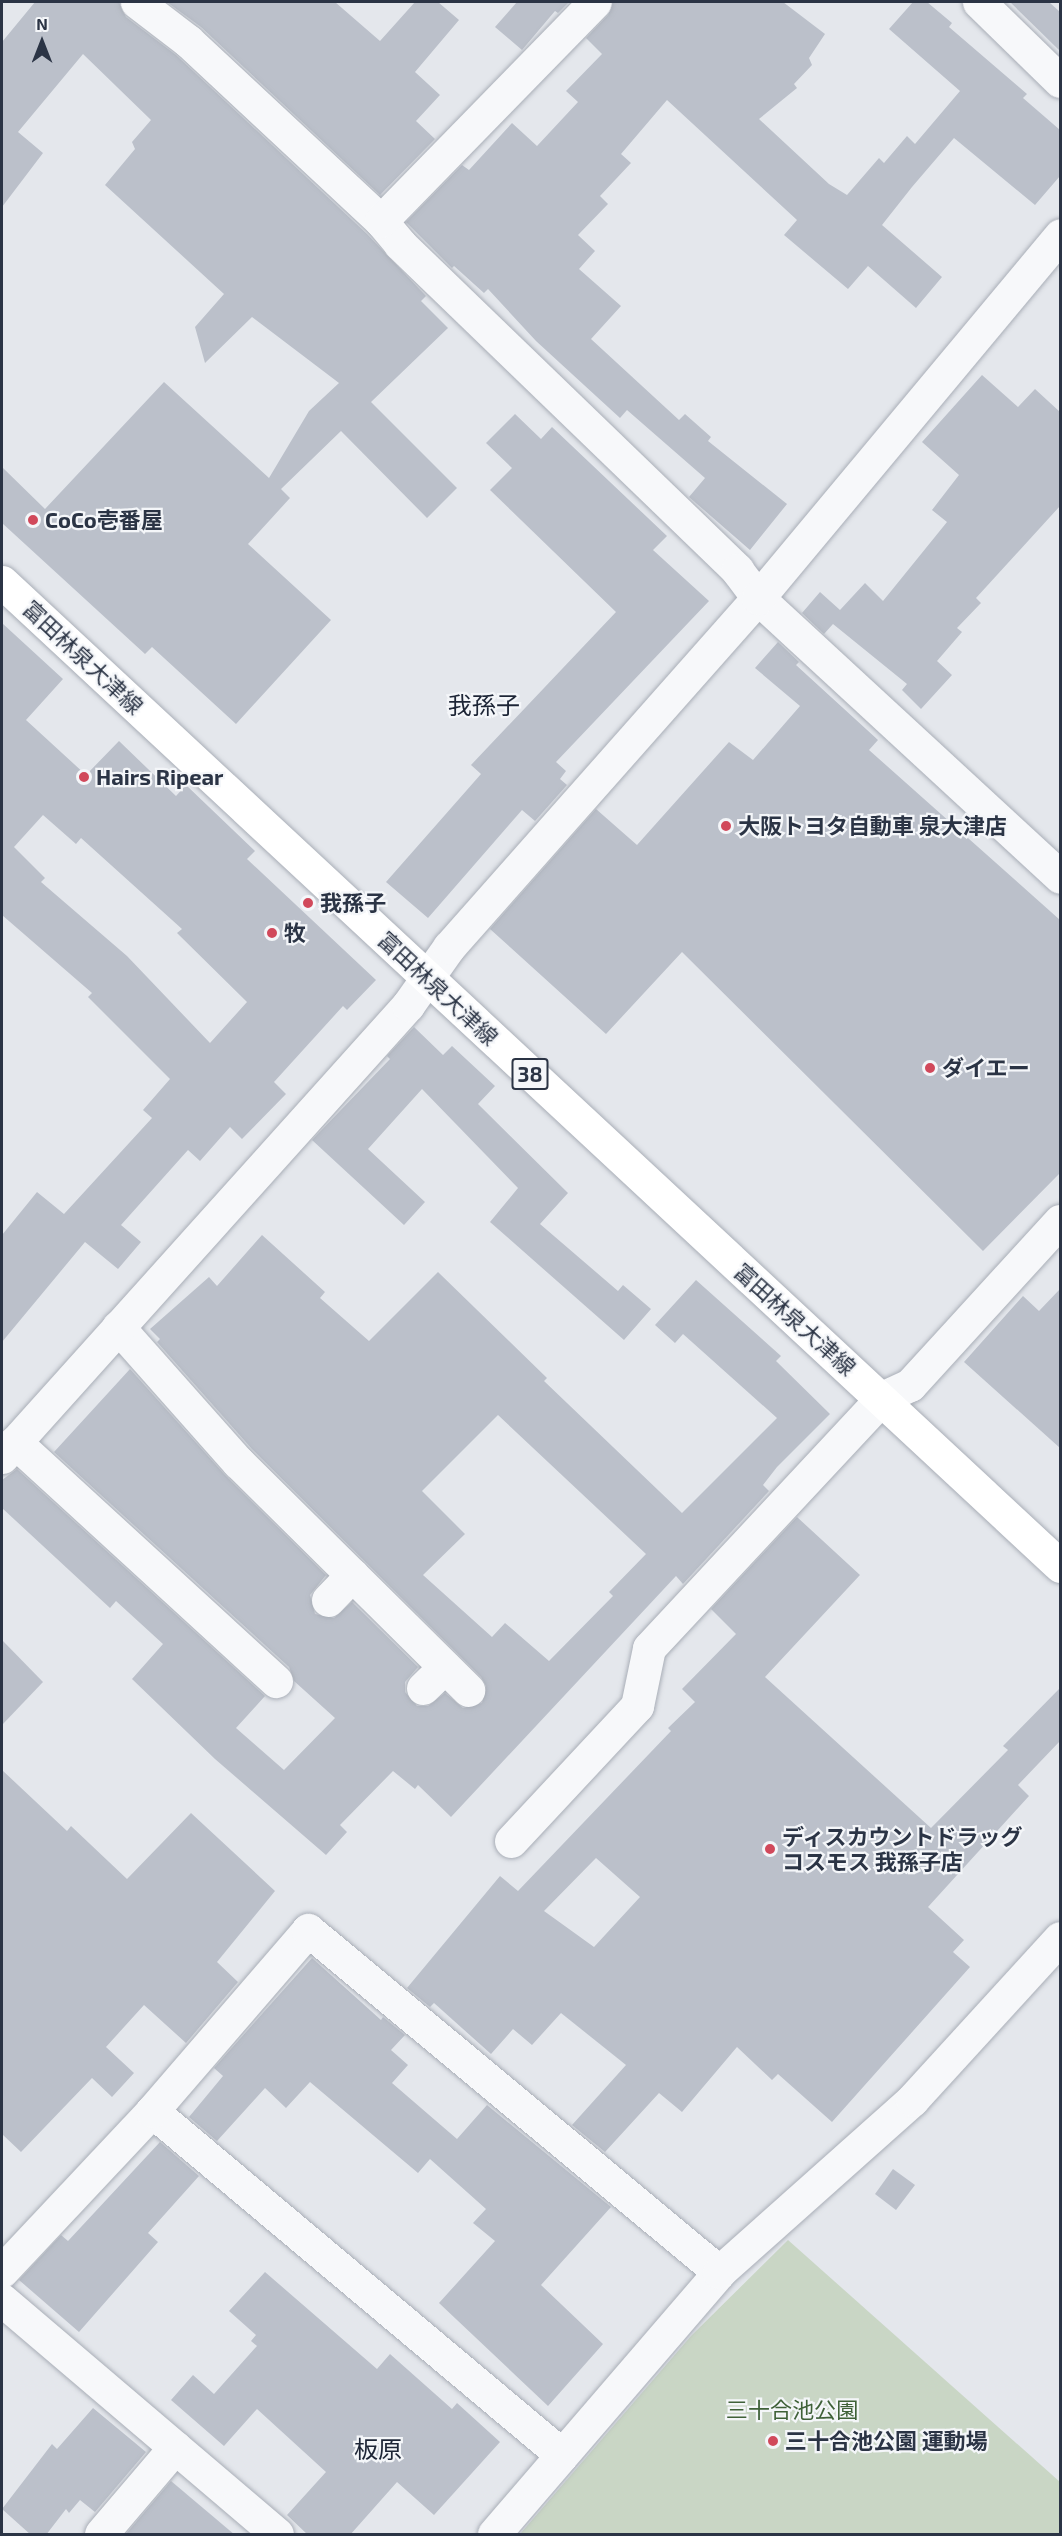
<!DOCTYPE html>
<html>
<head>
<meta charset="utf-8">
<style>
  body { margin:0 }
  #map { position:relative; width:1062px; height:2536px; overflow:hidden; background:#e4e7ec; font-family:"Exo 2","Noto Sans JP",sans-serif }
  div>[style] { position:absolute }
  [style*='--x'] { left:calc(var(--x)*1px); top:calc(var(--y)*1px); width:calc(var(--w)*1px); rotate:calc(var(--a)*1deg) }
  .green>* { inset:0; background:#c9d6c5 }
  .building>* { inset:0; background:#bbc0ca }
  .roads { filter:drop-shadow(0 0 2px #a9aeb7) drop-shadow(0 0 2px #a9aeb7) }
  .minor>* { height:33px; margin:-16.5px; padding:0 16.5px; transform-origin:16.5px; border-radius:16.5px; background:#f7f8fa }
  .major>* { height:33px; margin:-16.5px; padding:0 16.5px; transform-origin:16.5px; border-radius:16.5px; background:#fff }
  .dots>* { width:16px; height:16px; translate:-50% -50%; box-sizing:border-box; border:3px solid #f4f6f9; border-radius:50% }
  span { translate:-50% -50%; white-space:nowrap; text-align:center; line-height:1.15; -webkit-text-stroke:4.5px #f4f6f9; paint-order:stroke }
  .shield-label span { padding:2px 4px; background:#f4f6f9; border:2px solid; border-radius:4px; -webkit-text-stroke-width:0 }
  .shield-label { font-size:21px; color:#2b3445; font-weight:700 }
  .poi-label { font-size:22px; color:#2b3445; font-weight:700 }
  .left { translate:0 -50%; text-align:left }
  .street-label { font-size:22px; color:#2b3445 }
  .park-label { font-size:22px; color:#3f6138 }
  .neighbourhood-label { font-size:24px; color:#1d2536 }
  .frame { position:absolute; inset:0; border:3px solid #2b3445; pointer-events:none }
  .north { position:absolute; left:12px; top:12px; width:60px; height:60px; -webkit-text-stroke:4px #f4f6f9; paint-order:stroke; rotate:0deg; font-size:16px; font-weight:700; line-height:24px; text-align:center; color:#2b3445 }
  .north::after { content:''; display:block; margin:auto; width:21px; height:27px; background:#2b3445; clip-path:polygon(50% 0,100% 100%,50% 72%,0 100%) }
</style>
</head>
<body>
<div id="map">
  <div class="green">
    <div style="clip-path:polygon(788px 2240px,1060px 2482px,1060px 2534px,520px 2534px,691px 2336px)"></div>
  </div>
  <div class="building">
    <div style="clip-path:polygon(35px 2px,119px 2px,126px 17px,176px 55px,367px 234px,426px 296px,421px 301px,448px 328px,371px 402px,457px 488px,427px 518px,341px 431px,281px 489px,290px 498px,248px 544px,331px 620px,236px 724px,152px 647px,145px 654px,2px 523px,2px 467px,45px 509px,164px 382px,269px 478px,309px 411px,339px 383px,252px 317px,205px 363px,195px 327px,224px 294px,105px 185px,135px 149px,132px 142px,151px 120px,83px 54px,18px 132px,43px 153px,2px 207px,2px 42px)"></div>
    <div style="clip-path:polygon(167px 2px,335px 2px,380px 41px,415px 2px,438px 2px,459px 20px,415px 72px,440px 95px,416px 121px,435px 139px,380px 195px,201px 27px)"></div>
    <div style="clip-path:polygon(517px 2px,569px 2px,558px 13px,555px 11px,522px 50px,495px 27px)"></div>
    <div style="clip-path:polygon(613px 2px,783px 2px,825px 34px,809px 58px,812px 65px,794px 84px,797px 88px,759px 119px,829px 184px,847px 195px,879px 158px,884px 163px,907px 136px,915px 144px,960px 91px,889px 29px,913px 2px,927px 2px,952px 23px,949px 27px,1027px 94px,1023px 98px,1060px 130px,1060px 176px,1035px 205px,954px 138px,912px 187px,882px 225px,942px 277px,916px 308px,868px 266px,848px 289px,784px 235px,797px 220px,667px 100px,621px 154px,631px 163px,600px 196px,608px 204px,578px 235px,595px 251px,579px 269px,621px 306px,591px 339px,679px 420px,685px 414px,711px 437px,708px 441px,787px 504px,750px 550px,689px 497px,705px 478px,627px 410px,620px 418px,536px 341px,488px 289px,484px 293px,454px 266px,452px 268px,406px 222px,462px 165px,469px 170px,512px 123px,537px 146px,578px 102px,566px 91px,602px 54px,586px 38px,608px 15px)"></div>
    <div style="clip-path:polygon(1010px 2px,1049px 2px,1060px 12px,1060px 51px)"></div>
    <div style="clip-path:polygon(982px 375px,1018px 407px,1035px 389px,1060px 412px,1060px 506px,976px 598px,981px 603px,957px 628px,962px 632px,937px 661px,952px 675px,921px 709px,902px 690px,907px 684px,833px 624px,824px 634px,802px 613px,820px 592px,840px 610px,865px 583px,883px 601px,947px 522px,932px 510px,959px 475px,922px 442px)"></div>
    <div style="clip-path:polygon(515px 414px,541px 439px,552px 427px,667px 536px,653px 550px,709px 601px,556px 762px,566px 771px,560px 779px,567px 785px,535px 821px,522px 810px,428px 918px,386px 882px,481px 774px,471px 765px,616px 612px,490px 490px,512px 468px,486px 443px)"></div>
    <div style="clip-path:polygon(evenodd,2px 623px,63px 679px,26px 720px,86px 775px,119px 741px,176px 796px,186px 785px,255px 851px,247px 859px,376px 980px,347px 1010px,343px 1006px,274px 1082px,286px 1094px,242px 1139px,230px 1127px,200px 1161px,188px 1150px,121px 1225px,141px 1242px,118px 1269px,85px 1242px,2px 1342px,2px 1235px,37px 1192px,64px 1214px,152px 1118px,143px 1110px,170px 1079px,88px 997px,92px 993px,2px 915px,2px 623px,43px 815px,76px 844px,81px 838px,182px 929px,177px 933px,247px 1002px,210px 1043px,127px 956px,41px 882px,45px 878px,14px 847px,43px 815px)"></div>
    <div style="clip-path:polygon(778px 642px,799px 662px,796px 665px,878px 740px,869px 750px,1060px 920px,1060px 1173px,983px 1251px,682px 952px,606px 1034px,490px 929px,596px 809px,637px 845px,729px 742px,753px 760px,800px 706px,755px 668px)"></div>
    <div style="clip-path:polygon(414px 1027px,443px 1055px,452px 1046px,495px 1086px,478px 1104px,568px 1193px,540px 1224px,618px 1291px,623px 1285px,651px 1309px,624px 1340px,490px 1222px,518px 1188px,422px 1089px,368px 1149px,425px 1202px,404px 1225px,312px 1140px,390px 1059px,387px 1056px)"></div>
    <div style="clip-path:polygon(evenodd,262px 1235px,325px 1292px,320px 1298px,369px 1341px,438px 1272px,547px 1378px,544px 1381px,682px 1513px,777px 1418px,683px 1334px,675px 1343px,655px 1325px,696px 1280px,781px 1356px,776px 1361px,830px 1414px,777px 1467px,763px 1485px,769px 1491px,683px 1584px,676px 1576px,451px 1817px,418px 1785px,415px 1789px,393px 1771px,340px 1825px,347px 1832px,326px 1855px,215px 1759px,132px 1679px,163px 1644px,116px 1601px,110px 1608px,2px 1508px,2px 1480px,17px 1469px,265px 1696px,236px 1728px,284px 1770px,335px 1718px,294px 1681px,289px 1667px,54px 1452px,130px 1369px,225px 1475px,326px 1575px,310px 1595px,315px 1614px,334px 1618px,352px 1602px,418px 1667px,405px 1682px,405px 1692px,417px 1706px,428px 1706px,445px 1693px,463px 1708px,482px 1703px,486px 1686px,481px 1677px,252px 1449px,157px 1342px,160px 1339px,150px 1329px,209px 1277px,217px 1286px,262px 1235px,498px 1415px,646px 1554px,609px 1592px,613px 1596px,549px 1661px,505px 1623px,492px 1637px,423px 1575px,465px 1534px,422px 1491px,498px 1415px)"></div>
    <div style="clip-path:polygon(1060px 1289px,1060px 1448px,964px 1362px,1023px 1296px,1039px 1311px)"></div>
    <div style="clip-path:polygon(evenodd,797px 1517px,860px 1575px,765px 1677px,931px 1828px,1008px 1750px,1003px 1746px,1060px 1688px,1060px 1741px,1018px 1785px,1029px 1796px,928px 1907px,964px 1940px,953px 1952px,970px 1967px,832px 2122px,778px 2074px,772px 2080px,737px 2047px,682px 2112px,659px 2093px,605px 2152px,572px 2125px,626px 2065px,561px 2013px,532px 2045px,513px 2029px,491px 2054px,434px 2003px,430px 2007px,407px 1988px,500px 1876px,518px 1891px,671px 1731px,668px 1728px,695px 1702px,682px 1689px,736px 1634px,711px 1609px,797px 1517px,596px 1858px,640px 1897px,594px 1947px,544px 1911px,596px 1858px)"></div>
    <div style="clip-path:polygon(2px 1640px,43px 1682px,2px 1725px)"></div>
    <div style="clip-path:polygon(2px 1770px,67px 1831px,71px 1826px,127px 1879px,191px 1813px,275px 1891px,217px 1962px,238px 1982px,186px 2043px,144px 2005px,106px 2047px,134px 2073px,112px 2097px,92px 2078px,21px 2152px,2px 2134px)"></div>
    <div style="clip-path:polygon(312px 1958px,381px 2020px,383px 2017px,405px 2035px,391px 2050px,408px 2065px,392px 2083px,457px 2139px,487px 2105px,611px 2207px,541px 2285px,603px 2344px,548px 2406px,439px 2303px,495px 2241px,473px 2223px,486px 2209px,430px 2159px,418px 2173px,310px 2082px,286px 2108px,265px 2088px,217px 2141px,189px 2117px,223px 2076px,214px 2068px)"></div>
    <div style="clip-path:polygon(160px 2142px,199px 2176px,148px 2233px,158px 2242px,79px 2332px,19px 2280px,61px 2235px,68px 2241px)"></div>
    <div style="clip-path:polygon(893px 2169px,915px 2185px,896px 2210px,875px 2194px)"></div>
    <div style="clip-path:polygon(265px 2272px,377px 2369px,390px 2354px,452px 2409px,457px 2403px,500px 2442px,434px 2515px,397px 2482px,350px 2535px,308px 2535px,287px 2515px,326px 2472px,257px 2409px,224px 2446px,171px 2400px,193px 2375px,214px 2394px,257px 2346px,251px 2341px,256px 2335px,229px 2311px)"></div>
    <div style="clip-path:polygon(93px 2408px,146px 2452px,95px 2512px,80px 2500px,69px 2513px,66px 2509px,46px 2535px,31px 2535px,2px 2509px,52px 2444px,57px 2449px)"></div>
    <div style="clip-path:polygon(171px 2481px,235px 2535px,125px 2535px)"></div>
  </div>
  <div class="roads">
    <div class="minor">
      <div style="--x:137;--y:2;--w:64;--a:37.4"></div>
      <div style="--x:188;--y:41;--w:264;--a:43"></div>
      <div style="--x:381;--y:221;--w:30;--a:50"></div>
      <div style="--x:400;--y:244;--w:469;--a:44"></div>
      <div style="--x:737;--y:570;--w:35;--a:53"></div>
      <div style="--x:758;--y:598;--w:411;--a:42.7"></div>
      <div style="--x:979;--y:2;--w:113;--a:44.3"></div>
      <div style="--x:381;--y:221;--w:306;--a:-45.7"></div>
      <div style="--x:118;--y:1327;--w:181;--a:48.4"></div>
      <div style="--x:238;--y:1462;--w:324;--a:44.7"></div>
      <div style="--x:15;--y:1442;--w:354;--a:42.5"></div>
      <div style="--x:2;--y:1457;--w:608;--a:-48.07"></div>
      <div style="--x:408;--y:1005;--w:71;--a:-54.7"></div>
      <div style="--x:449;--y:947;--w:466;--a:-48.5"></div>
      <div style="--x:758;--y:598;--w:472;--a:-50.2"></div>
      <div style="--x:328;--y:1600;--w:35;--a:-46"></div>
      <div style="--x:423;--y:1688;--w:30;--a:-44"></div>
      <div style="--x:511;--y:1841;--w:185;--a:-47"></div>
      <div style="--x:637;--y:1706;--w:59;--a:-78.3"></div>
      <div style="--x:649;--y:1648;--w:342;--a:-47"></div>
      <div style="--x:882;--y:1398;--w:31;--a:-25"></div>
      <div style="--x:910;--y:1385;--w:222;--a:-47.6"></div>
      <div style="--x:152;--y:2111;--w:535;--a:40"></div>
      <div style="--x:2;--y:2271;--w:219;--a:-46.8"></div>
      <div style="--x:152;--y:2111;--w:239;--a:-49.2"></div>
      <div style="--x:308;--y:1930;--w:535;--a:39.76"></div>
      <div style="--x:2;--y:2300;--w:361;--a:40.4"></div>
      <div style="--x:101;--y:2534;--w:114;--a:-49.6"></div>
      <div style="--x:494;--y:2534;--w:345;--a:-49.3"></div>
      <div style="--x:719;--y:2272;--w:259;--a:-41.7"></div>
      <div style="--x:912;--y:2100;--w:219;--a:-47.6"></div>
    </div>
    <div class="major">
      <div style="--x:2;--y:582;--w:1445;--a:42.92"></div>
    </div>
  </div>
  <div class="dots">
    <div style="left:33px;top:520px;background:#d1495b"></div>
    <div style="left:84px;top:777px;background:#d1495b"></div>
    <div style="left:726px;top:826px;background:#d1495b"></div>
    <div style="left:308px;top:903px;background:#d1495b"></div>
    <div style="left:272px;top:933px;background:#d1495b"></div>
    <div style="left:930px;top:1068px;background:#d1495b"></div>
    <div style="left:770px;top:1849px;background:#d1495b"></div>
    <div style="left:773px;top:2441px;background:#d1495b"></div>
  </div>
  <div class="shield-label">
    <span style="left:530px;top:1074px">38</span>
  </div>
  <div class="poi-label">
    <span class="left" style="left:45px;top:520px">CoCo壱番屋</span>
    <span class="left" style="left:96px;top:777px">Hairs Ripear</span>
    <span class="left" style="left:738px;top:826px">大阪トヨタ自動車 泉大津店</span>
    <span class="left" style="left:320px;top:903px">我孫子</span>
    <span class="left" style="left:284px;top:933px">牧</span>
    <span class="left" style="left:942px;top:1068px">ダイエー</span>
    <span class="left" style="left:782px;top:1849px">ディスカウントドラッグ<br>コスモス 我孫子店</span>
    <span class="left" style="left:785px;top:2441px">三十合池公園 運動場</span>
  </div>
  <div class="street-label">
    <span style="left:83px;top:657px;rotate:43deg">富田林泉大津線</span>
    <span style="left:438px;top:988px;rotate:43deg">富田林泉大津線</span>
    <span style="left:795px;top:1319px;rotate:42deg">富田林泉大津線</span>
  </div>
  <div class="park-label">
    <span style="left:792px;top:2410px">三十合池公園</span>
  </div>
  <div class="neighbourhood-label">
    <span style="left:484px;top:705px">我孫子</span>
    <span style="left:378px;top:2449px">板原</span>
  </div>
  <div class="frame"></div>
  <div class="north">N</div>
</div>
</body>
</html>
